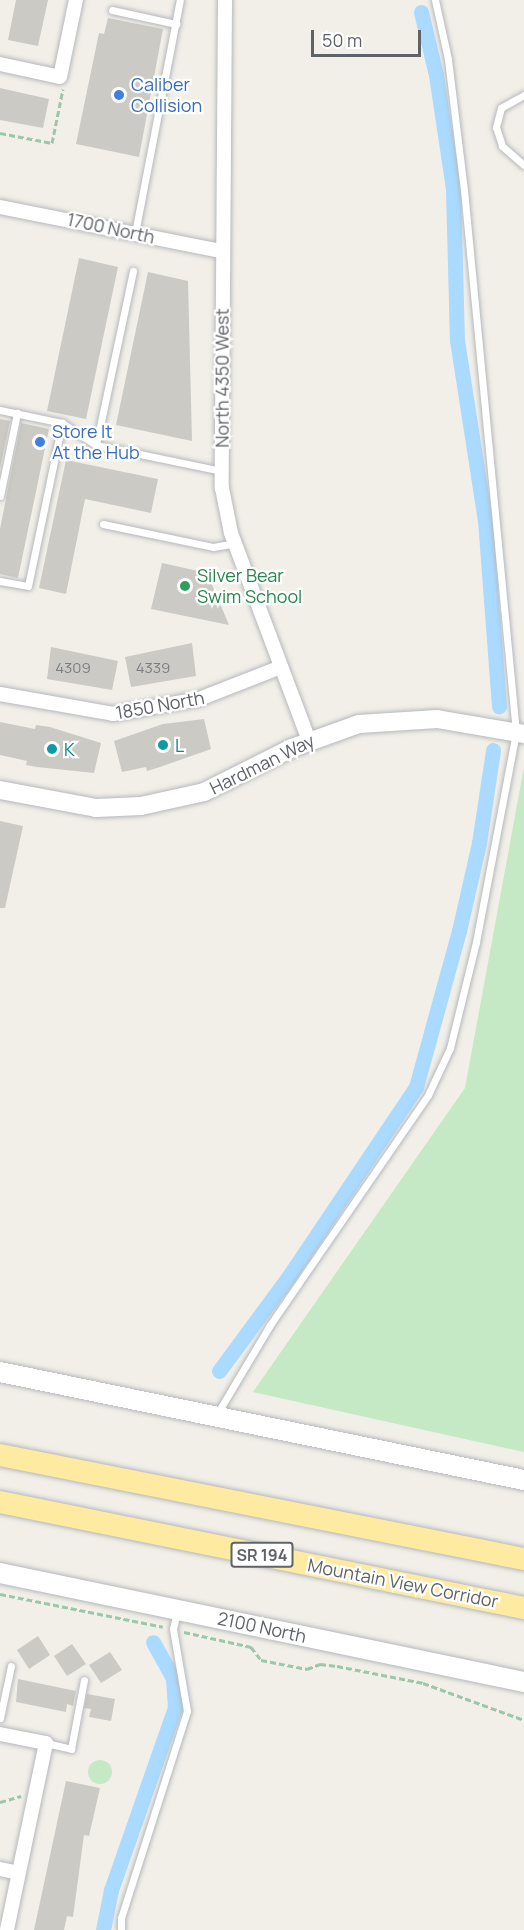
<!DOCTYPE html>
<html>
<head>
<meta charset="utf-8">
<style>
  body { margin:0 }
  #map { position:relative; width:524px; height:1930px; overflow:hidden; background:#f1efe8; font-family:Manrope,sans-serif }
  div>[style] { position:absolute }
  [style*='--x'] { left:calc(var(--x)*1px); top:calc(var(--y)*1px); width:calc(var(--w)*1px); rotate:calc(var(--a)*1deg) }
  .green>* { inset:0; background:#c5e8c5 }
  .round { border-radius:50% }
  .canal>* { height:15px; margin:-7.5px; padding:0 7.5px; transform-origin:7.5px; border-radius:7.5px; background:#aadaff }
  .building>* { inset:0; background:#cccac5 }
  .path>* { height:3px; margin-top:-1.5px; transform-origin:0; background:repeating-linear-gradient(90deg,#9cc7a9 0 6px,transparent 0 9px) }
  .roads { filter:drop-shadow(0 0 2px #b5b8bc) drop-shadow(0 0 2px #b5b8bc) }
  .service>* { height:7px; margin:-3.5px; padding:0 3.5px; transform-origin:3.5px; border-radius:3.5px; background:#fff }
  .minor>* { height:14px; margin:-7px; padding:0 7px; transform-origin:7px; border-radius:7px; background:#fff }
  .tertiary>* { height:18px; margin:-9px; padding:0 9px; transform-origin:9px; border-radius:9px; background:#fff }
  .secondary>* { height:20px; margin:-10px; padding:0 10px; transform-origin:10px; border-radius:10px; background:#fff }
  .trunk>* { height:22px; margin:-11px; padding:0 11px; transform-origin:11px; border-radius:11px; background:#feeaa1 }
  .dots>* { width:16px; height:16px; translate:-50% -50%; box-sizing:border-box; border:3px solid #fff; border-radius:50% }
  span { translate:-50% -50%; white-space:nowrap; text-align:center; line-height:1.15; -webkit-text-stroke:4.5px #fff; paint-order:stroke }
  .number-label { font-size:15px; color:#7a7d7f }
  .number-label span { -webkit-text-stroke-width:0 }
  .shield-label span { padding:2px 4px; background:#fff; border:2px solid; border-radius:4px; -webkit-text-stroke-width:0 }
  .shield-label { font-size:16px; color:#5f6368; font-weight:700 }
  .shop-label { font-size:18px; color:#366cbe }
  .left { translate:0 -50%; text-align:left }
  .street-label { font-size:18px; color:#5f6368 }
  .leisure-label { font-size:18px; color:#27864d }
  .culture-label { font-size:18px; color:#0d838f }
  .scale { position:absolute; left:311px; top:30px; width:110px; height:27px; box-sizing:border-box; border:3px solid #5f6368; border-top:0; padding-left:8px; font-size:18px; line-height:21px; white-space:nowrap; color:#5f6368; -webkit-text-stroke:4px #fff; paint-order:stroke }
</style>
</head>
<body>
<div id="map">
  <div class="green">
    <div style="clip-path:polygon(524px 767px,524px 1452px,253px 1392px,465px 1088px)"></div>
    <div class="round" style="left:88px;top:1760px;width:24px;height:24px"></div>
  </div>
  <div class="canal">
    <div style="--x:421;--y:12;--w:65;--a:76.6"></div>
    <div style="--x:436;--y:75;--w:115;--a:81.5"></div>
    <div style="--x:453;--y:189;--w:151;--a:88.5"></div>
    <div style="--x:457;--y:340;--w:182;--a:81.2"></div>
    <div style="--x:485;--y:520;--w:187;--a:85.7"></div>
    <div style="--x:219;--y:1371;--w:118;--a:-53.6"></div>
    <div style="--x:289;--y:1276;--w:228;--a:-56.1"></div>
    <div style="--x:416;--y:1087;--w:162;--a:-74.6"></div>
    <div style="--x:459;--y:931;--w:90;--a:-77.2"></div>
    <div style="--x:479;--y:843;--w:94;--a:-81.4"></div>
    <div style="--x:103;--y:1930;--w:41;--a:-78.7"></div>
    <div style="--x:111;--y:1890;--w:194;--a:-70.7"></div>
    <div style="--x:175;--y:1707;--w:29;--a:-94"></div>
    <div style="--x:173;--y:1678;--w:41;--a:-119.1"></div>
  </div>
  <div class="building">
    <div style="clip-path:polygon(16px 0,48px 0,38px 46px,8px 40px)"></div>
    <div style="clip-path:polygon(108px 18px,163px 29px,139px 157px,76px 144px,99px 33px,104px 34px)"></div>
    <div style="clip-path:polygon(0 88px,49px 99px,43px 128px,0 120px)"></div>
    <div style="clip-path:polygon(79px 258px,118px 267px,86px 419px,47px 411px)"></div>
    <div style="clip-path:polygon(148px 272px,188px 281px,192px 441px,116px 425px)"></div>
    <div style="clip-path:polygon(0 419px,10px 421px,0 468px)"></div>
    <div style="clip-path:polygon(21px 423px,49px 429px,18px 578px,0 574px,0 529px)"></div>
    <div style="clip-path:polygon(66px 460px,158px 479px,151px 513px,85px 499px,66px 594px,39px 588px)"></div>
    <div style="clip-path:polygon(162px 563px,207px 573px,229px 625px,151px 609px)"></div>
    <div style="clip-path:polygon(192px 643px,196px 676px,131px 687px,125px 657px)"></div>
    <div style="clip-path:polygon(51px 647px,118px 661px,112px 690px,47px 679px)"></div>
    <div style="clip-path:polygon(204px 719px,211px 749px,157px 768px,147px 771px,146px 767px,122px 772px,114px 741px,163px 724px)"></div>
    <div style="clip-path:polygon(0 722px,35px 729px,36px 725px,50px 727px,101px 743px,94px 773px,37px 767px,26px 765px,27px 761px,0 755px)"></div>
    <div style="clip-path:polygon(0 821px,23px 826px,5px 908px,0 908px)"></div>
    <div style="clip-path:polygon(38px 1636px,50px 1655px,29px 1669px,17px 1650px)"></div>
    <div style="clip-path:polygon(72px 1644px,86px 1664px,67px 1676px,54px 1656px)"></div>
    <div style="clip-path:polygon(110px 1652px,122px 1670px,101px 1683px,89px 1665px)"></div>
    <div style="clip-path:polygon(18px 1679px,76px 1691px,73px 1706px,67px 1704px,66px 1712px,16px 1702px)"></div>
    <div style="clip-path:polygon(87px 1694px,115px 1699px,111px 1721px,89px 1717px,91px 1709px,84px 1708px)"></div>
    <div style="clip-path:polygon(66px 1781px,100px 1788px,89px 1836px,84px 1835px,73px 1917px,67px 1916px,64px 1930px,34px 1930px)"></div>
  </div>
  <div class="path">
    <div style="--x:0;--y:133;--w:53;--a:10.9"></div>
    <div style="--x:52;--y:143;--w:55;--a:-78.5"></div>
    <div style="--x:0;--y:1594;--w:166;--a:11.4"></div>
    <div style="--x:184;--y:1632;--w:69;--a:12.6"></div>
    <div style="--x:251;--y:1647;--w:16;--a:52"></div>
    <div style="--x:261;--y:1660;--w:47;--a:11.1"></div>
    <div style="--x:307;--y:1669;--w:14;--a:-21"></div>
    <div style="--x:320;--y:1664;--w:17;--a:7"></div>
    <div style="--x:337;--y:1666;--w:88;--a:11.2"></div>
    <div style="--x:423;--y:1683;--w:108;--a:20.1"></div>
    <div style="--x:0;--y:1802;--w:22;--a:-16"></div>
  </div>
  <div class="roads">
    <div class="service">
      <div style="--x:112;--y:10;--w:66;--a:12.3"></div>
      <div style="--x:524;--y:95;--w:26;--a:151"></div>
      <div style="--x:501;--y:108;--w:20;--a:105"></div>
      <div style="--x:496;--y:127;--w:20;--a:72"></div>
      <div style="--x:502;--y:146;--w:29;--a:41"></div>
      <div style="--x:135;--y:233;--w:237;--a:-79.1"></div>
      <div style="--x:0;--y:410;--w:63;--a:11.8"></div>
      <div style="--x:62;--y:423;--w:40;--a:32.9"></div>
      <div style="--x:96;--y:445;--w:129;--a:11.7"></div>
      <div style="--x:96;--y:445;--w:178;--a:-78"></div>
      <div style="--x:0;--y:496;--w:85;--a:-78.4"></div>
      <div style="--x:103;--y:524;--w:112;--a:11.8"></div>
      <div style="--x:213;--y:547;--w:22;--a:-10"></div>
      <div style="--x:0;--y:581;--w:28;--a:10"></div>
      <div style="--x:28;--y:586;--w:167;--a:-78.2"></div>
      <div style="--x:217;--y:1414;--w:104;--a:-59.2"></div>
      <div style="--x:270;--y:1325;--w:279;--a:-55.5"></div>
      <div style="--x:428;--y:1095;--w:52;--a:-64.9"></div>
      <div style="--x:450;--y:1048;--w:109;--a:-76.2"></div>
      <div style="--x:476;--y:942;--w:214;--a:-79.2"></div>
      <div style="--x:516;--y:732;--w:544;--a:-95.48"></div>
      <div style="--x:464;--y:190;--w:132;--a:-97"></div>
      <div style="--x:448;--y:59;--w:60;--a:-102.4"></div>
      <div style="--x:0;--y:1718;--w:53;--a:-78.1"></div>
      <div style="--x:46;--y:1743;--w:26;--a:13"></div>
      <div style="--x:71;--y:1749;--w:70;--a:-79.3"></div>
      <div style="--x:121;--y:1930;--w:12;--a:-90"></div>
      <div style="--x:121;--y:1918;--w:217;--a:-72.3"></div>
      <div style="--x:187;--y:1711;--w:83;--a:-99.7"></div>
      <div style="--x:173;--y:1629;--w:18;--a:-77"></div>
    </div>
    <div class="minor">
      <div style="--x:225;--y:0;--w:488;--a:90.4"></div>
      <div style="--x:222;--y:488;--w:46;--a:78.7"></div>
      <div style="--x:231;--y:533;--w:221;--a:69.4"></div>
      <div style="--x:0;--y:64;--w:61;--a:12.2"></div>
      <div style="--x:60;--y:77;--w:79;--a:-78.3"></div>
      <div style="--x:0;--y:207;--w:225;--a:11.3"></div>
      <div style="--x:0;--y:694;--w:115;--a:10"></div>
      <div style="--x:113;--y:714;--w:87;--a:-9.9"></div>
      <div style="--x:199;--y:699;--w:88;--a:-21.3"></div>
      <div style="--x:0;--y:1734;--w:47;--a:11.1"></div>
      <div style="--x:46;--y:1743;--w:191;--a:101.8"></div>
      <div style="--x:0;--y:1869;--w:19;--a:12"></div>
    </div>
    <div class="tertiary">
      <div style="--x:0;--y:790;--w:98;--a:10.6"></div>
      <div style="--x:96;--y:808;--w:45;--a:-2.5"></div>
      <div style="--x:141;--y:806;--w:65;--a:-12.5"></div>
      <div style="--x:204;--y:792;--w:98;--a:-26.6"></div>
      <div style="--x:292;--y:748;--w:71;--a:-19.7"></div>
      <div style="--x:359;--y:724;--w:78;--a:-3.7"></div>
      <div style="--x:437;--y:719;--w:88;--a:9.8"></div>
    </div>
    <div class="secondary">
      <div style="--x:0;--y:1372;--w:535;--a:11.65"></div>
      <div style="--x:0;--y:1573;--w:535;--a:11.75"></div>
    </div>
    <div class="trunk">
      <div style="--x:0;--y:1455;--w:534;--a:11.23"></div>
      <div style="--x:0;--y:1502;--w:535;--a:11.44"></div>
    </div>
  </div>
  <div class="dots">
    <div style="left:119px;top:95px;background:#3f7fe0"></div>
    <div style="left:40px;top:442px;background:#3f7fe0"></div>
    <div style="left:185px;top:586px;background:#2e9e5b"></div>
    <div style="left:163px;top:745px;background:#0f9aa8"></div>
    <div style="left:52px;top:749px;background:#0f9aa8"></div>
  </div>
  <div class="number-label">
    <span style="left:73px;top:668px">4309</span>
    <span style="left:153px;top:668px">4339</span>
  </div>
  <div class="shield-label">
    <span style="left:262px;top:1555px">SR 194</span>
  </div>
  <div class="shop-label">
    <span class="left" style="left:131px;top:95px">Caliber<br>Collision</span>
    <span class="left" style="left:52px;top:442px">Store It<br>At the Hub</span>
  </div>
  <div class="street-label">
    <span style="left:111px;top:228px;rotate:12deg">1700 North</span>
    <span style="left:222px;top:378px;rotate:-90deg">North 4350 West</span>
    <span style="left:160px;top:705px;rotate:-10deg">1850 North</span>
    <span style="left:262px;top:764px;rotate:-26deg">Hardman Way</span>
    <span style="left:403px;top:1583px;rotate:11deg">Mountain View Corridor</span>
    <span style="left:262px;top:1627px;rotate:12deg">2100 North</span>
  </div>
  <div class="leisure-label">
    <span class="left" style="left:197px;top:586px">Silver Bear<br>Swim School</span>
  </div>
  <div class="culture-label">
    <span class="left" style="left:175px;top:745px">L</span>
    <span class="left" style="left:64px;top:749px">K</span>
  </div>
  <div class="scale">50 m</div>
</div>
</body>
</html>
